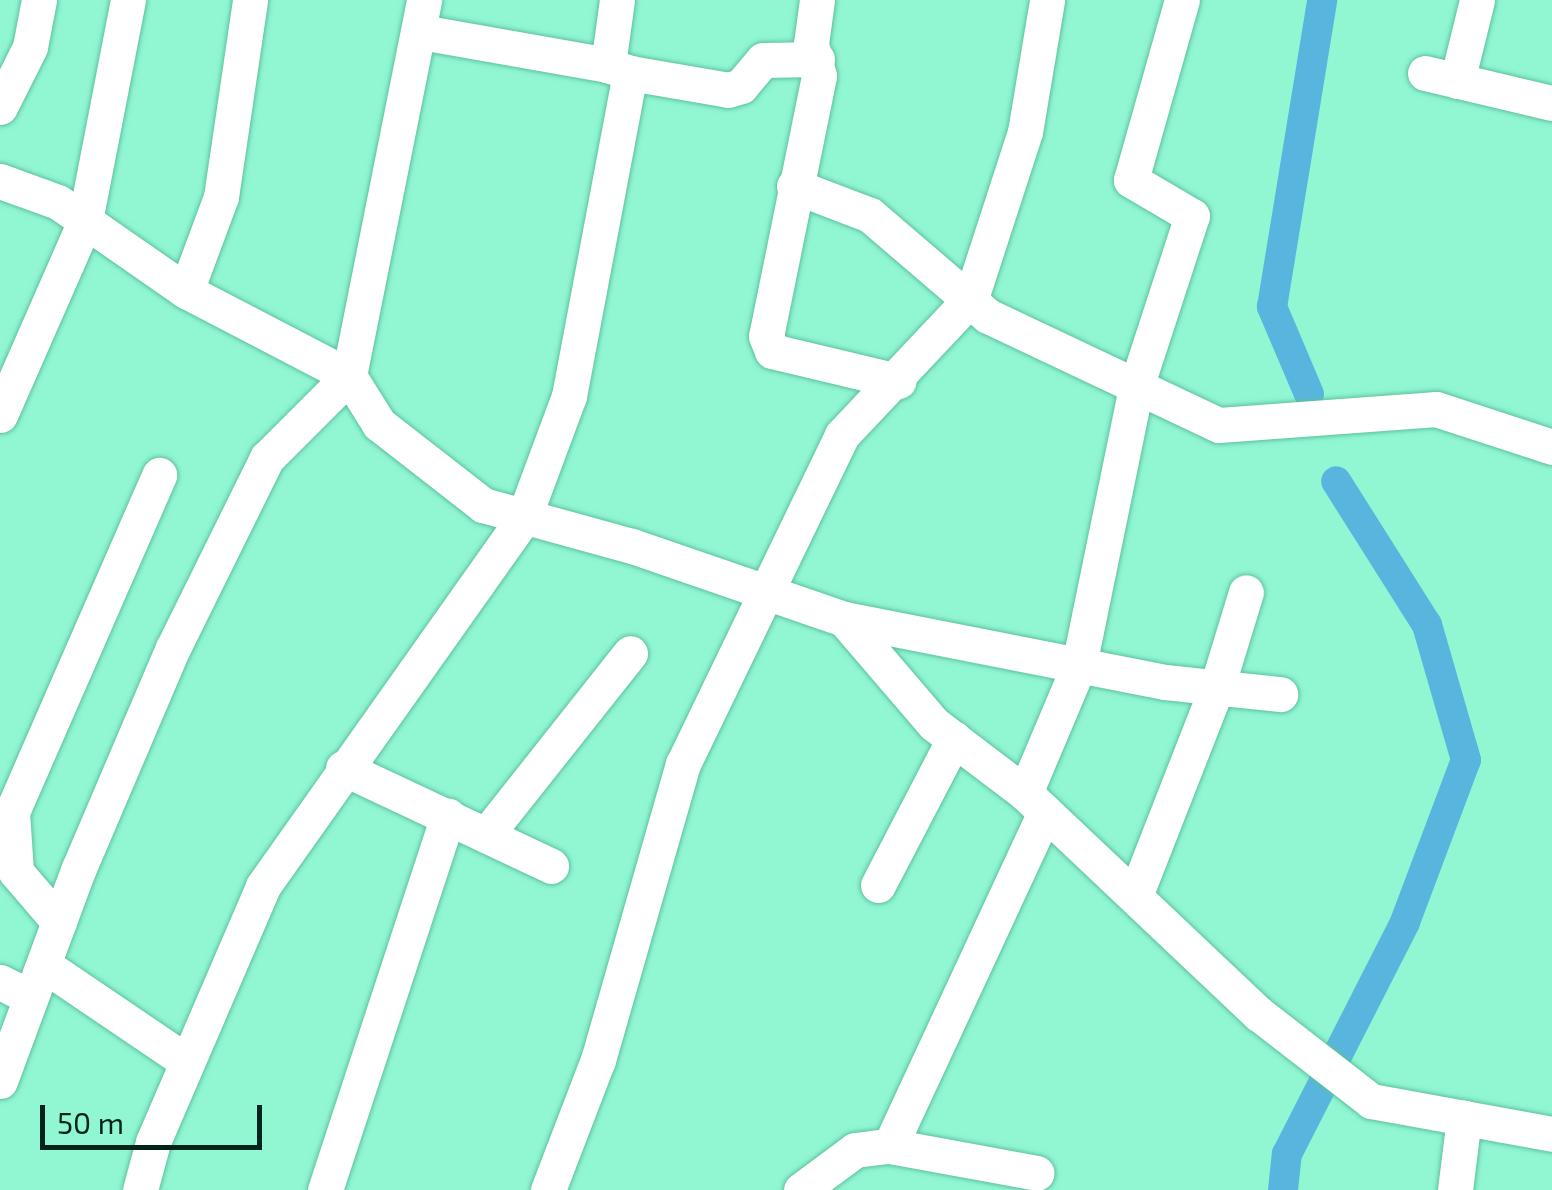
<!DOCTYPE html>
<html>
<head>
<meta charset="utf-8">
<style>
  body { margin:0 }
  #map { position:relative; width:1552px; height:1190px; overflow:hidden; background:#91f6d2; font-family:"Exo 2",sans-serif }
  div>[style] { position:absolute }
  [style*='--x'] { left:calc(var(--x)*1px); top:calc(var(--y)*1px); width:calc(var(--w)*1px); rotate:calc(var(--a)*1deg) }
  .canal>* { height:30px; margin:-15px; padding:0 15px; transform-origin:15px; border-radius:15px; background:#58b6de }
  .roads { filter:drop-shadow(0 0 2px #5cc19f) drop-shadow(0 0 2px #5cc19f) }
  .minor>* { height:35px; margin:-17.5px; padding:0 17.5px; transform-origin:17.5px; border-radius:17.5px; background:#fff }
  span { translate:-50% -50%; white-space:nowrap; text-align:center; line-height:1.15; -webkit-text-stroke:10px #91f6d2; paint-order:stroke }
  .scale { position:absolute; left:40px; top:1105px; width:222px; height:45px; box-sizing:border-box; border:5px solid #03241a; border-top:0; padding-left:12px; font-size:30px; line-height:35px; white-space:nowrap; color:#03241a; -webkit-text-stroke:8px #91f6d2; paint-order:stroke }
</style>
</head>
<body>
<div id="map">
  <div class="canal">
    <div style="--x:1309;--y:394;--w:95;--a:-113"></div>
    <div style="--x:1272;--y:307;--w:311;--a:-80.7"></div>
    <div style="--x:1283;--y:1190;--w:36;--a:-84"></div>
    <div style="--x:1287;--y:1154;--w:260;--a:-63"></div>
    <div style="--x:1405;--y:922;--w:173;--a:-69.4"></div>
    <div style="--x:1466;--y:760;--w:141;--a:-106.1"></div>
    <div style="--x:1427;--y:625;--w:170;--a:-122.3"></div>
  </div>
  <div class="roads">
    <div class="minor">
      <div style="--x:617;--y:0;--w:66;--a:97.9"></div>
      <div style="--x:608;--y:65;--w:23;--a:20"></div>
      <div style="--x:630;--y:73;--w:99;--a:9.8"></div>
      <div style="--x:728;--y:90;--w:14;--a:-17"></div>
      <div style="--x:741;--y:86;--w:34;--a:-50"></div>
      <div style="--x:763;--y:60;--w:54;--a:-1.1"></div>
      <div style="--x:817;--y:0;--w:44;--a:97.8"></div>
      <div style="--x:811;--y:44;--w:33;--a:76"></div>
      <div style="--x:819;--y:76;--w:265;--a:101.5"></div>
      <div style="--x:766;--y:336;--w:16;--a:68"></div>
      <div style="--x:772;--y:351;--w:130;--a:13.4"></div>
      <div style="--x:421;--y:32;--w:190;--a:10"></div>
      <div style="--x:1425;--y:73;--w:130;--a:13.3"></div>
      <div style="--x:1457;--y:81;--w:83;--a:-76.1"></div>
      <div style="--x:0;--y:107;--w:67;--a:-63.4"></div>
      <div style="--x:30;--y:47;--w:48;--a:-79.2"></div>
      <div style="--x:0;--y:181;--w:62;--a:19.9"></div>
      <div style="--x:58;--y:202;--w:156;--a:34.8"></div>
      <div style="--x:186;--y:291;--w:184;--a:27.5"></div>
      <div style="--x:349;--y:376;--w:57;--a:58"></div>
      <div style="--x:379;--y:424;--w:132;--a:37.9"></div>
      <div style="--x:483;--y:505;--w:155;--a:15.4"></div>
      <div style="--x:632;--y:546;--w:224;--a:19"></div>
      <div style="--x:844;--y:619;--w:327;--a:11.1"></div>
      <div style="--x:1165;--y:682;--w:116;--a:6"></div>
      <div style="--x:794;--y:186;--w:81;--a:20.9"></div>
      <div style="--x:870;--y:215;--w:155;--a:40.6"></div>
      <div style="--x:988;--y:316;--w:255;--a:25.3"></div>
      <div style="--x:1219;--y:425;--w:218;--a:-4.2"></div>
      <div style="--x:1436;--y:409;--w:122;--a:18.1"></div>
      <div style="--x:186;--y:291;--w:100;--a:-69.6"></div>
      <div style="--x:221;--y:197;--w:199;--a:-81.6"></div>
      <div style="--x:0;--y:415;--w:212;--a:-66.3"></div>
      <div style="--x:85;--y:221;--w:225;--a:-79"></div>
      <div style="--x:844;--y:619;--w:138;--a:49.4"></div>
      <div style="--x:934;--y:724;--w:114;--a:37.2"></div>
      <div style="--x:1025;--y:793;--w:322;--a:43.4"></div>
      <div style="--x:1259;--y:1014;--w:142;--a:37.8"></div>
      <div style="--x:1371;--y:1101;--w:184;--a:10.3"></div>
      <div style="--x:343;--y:768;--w:230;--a:25.2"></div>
      <div style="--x:1025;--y:793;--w:139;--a:-67.1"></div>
      <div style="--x:1079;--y:665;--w:284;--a:-78.4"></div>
      <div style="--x:1136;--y:387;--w:180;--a:-71.9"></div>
      <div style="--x:1192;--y:216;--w:71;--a:-149.5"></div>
      <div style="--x:1131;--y:180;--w:187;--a:-74.2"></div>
      <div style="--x:486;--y:835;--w:232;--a:-51.6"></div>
      <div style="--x:878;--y:885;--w:165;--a:-62.5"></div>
      <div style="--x:1135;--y:896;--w:225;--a:-68.6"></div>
      <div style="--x:1217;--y:687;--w:99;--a:-73"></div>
      <div style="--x:59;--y:922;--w:66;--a:-130.7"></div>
      <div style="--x:16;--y:872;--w:60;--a:-93.8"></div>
      <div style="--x:12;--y:812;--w:368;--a:-66.4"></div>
      <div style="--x:44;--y:965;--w:173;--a:34.1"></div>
      <div style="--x:0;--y:982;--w:34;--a:26"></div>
      <div style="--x:0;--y:1081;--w:227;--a:-69.7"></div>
      <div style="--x:79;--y:868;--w:239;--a:-66.9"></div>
      <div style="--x:173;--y:648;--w:212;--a:-63.7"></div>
      <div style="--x:267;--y:458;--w:116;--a:-45"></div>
      <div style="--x:349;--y:376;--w:383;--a:-78.7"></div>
      <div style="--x:890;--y:1146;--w:368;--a:-65.1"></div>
      <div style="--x:140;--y:1190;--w:50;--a:-74.8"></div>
      <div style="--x:153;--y:1142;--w:279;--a:-66.7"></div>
      <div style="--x:263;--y:886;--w:452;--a:-54.7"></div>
      <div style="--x:524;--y:517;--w:129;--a:-69.6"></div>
      <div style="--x:569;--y:396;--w:329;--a:-79.3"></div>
      <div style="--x:325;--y:1190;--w:394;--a:-71.8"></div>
      <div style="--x:548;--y:1190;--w:139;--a:-69"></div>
      <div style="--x:598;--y:1060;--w:308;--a:-74"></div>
      <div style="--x:683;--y:764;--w:365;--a:-64.2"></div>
      <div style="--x:842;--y:435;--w:188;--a:-46.7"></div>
      <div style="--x:971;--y:298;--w:175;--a:-72"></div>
      <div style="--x:1025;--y:132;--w:134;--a:-80.5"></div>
      <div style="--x:801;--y:1190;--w:67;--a:-36.5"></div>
      <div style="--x:855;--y:1150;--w:35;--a:-7"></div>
      <div style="--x:890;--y:1146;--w:149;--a:10.4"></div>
      <div style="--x:1455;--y:1190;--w:73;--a:-82.9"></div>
    </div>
  </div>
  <div class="scale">50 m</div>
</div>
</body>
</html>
